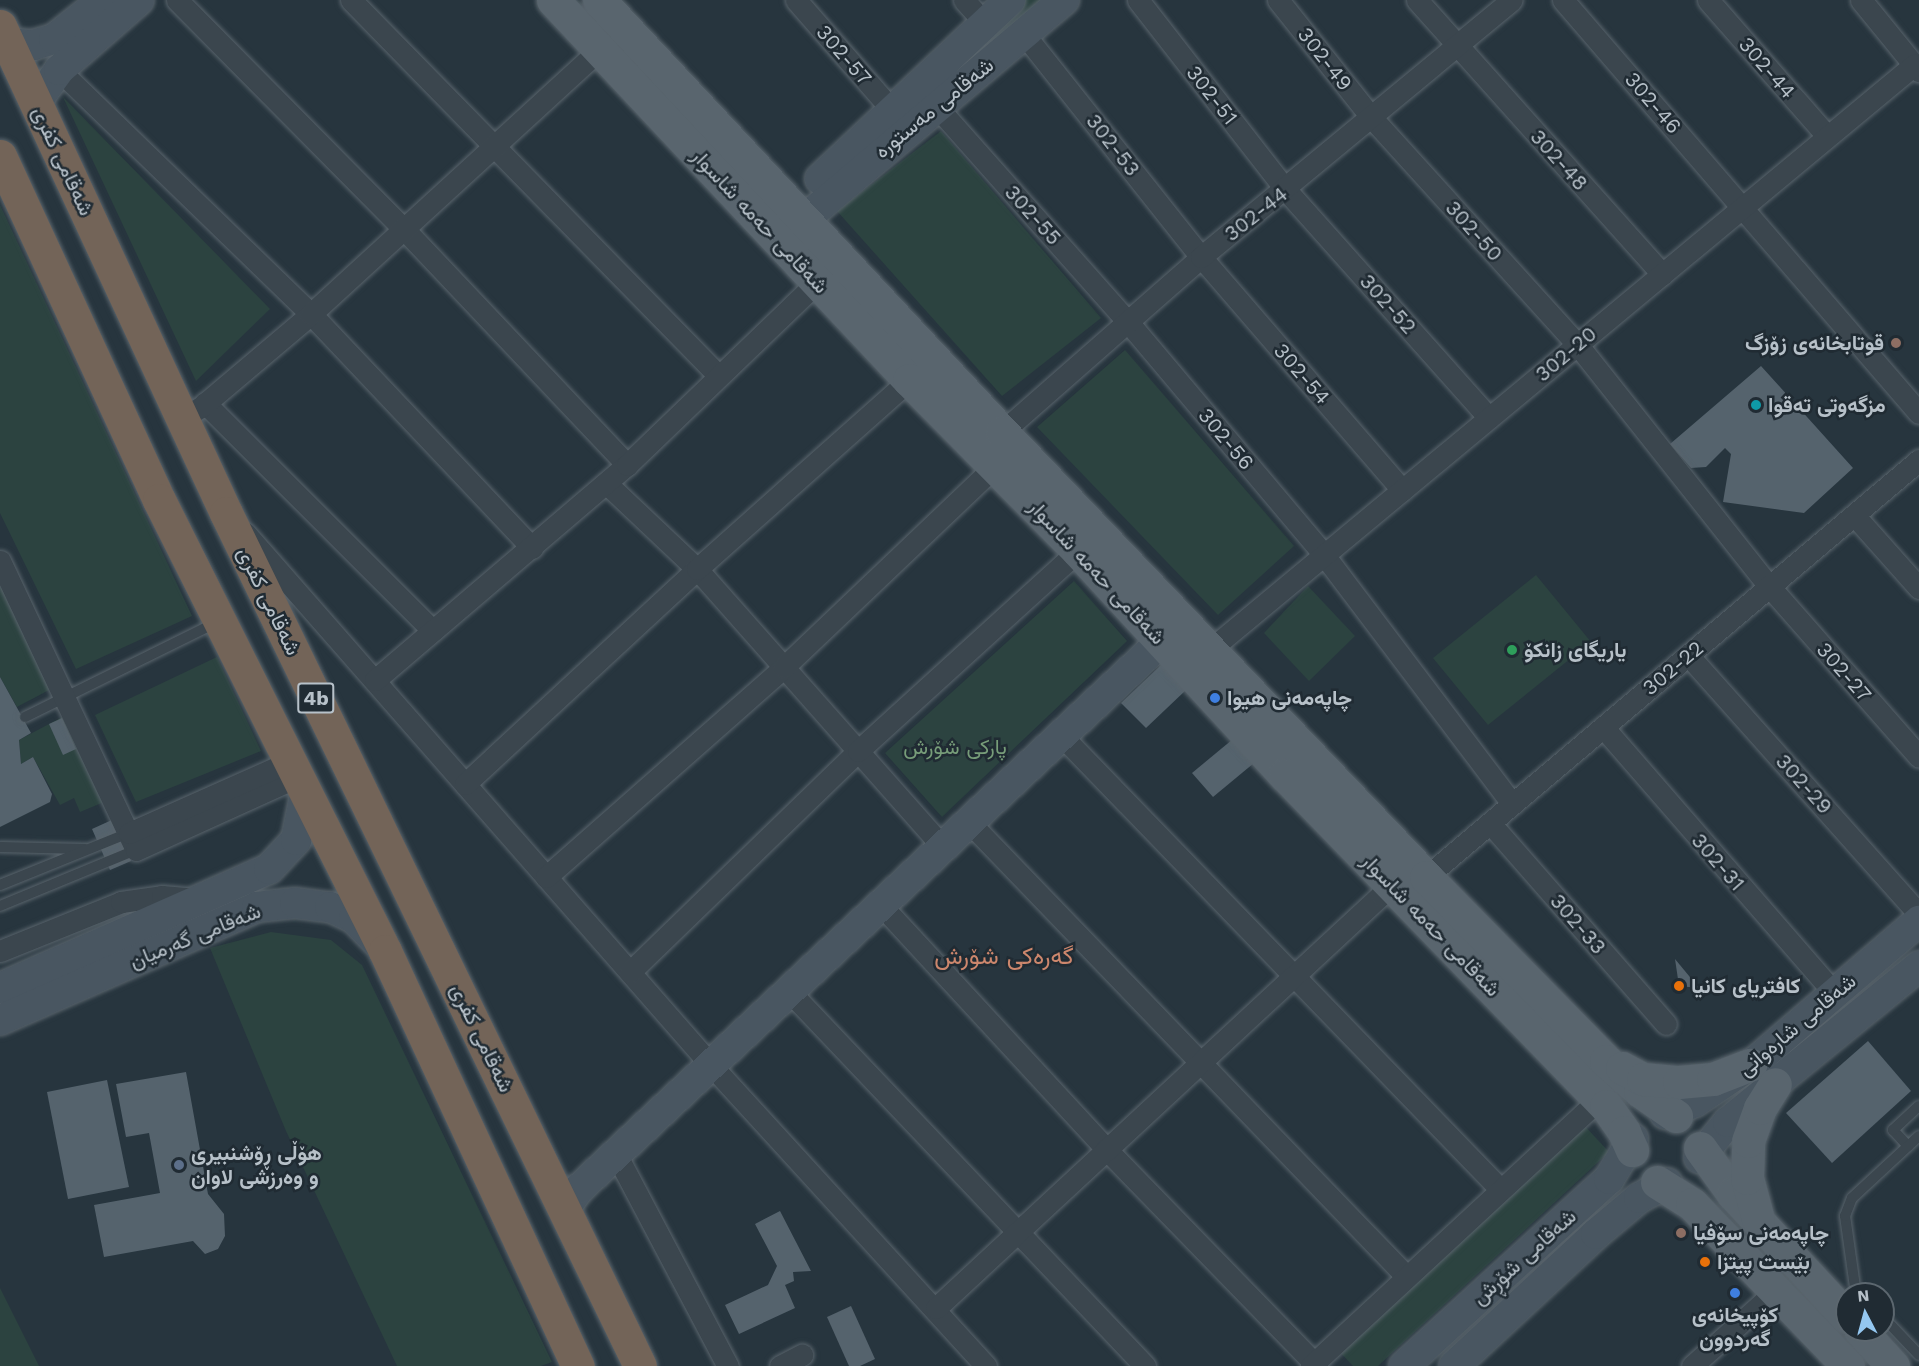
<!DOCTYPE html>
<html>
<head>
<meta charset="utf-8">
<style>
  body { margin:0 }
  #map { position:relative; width:1919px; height:1366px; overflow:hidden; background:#27353e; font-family:"Work Sans",Vazirmatn,sans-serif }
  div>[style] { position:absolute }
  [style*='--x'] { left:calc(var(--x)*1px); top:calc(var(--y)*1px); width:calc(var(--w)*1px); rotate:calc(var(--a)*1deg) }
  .green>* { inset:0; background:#2c4340 }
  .building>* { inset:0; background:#55636d }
  .roads { filter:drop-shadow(0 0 2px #59646c) drop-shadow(0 0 2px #59646c) }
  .lane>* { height:10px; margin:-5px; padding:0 5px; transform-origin:5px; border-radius:5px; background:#3b464e }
  .street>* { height:21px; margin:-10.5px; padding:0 10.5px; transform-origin:10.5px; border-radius:10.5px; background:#3b464e }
  .secondary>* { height:30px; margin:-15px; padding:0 15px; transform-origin:15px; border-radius:15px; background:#495661 }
  .primary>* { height:33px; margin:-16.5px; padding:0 16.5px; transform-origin:16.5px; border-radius:16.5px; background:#59656e }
  .highway>* { height:33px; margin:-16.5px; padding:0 16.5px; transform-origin:16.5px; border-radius:16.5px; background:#736458 }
  .dots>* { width:16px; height:16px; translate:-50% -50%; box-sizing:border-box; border:3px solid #202b33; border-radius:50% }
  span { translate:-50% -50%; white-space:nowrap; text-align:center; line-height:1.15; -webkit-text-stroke:5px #202b33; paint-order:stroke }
  .shield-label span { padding:2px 4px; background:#202b33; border:2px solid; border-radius:4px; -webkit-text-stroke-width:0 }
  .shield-label { font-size:20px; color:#b7c1c9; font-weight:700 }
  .street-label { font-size:21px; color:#b7c1c9 }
  .poi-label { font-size:21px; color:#b7c1c9; font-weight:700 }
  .right { translate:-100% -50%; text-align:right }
  .left { translate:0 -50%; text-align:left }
  .park-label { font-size:21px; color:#779d79 }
  .quarter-label { font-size:24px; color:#cd876d }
  .north { position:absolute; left:1835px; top:1282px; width:60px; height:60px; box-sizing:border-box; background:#202b33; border:2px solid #5c676f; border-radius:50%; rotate:354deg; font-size:16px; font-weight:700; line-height:24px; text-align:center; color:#b7c1c9 }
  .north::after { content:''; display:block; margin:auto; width:21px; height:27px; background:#94c7f0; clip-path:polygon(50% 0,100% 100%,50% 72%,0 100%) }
</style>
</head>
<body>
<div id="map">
  <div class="green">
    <div style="clip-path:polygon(1024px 0,1045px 0,907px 120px)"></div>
    <div style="clip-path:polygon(63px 97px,270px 309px,196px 381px)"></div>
    <div style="clip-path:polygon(941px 131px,1101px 318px,1002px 396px,837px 211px)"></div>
    <div style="clip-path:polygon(0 205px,192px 616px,76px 669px,0 513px)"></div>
    <div style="clip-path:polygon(1125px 350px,1294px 546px,1218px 615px,1037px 427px)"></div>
    <div style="clip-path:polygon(1536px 575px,1591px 642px,1488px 725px,1433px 658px)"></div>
    <div style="clip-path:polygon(0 581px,51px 689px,17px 707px,0 677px)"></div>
    <div style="clip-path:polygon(1074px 581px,1127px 641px,942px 817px,885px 753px)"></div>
    <div style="clip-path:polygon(1308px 586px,1355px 636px,1309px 681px,1264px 633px)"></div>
    <div style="clip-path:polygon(217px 657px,261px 751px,136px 802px,95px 715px)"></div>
    <div style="clip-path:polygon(64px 716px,104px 802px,80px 812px,74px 798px,60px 805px,33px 757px,21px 764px,19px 740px)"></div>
    <div style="clip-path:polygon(271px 932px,331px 940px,362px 965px,552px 1362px,541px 1366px,397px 1366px,286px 1131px,210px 948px)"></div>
    <div style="clip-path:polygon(1582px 1123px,1609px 1152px,1378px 1366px,1353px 1366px,1338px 1350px)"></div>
    <div style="clip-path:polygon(0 1288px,39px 1366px,0 1366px)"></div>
  </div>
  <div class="building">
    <div style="clip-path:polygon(1761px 366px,1853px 468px,1804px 513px,1723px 502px,1731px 454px,1725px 448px,1706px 467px,1691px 468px,1670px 444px)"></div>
    <div style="clip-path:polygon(1162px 664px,1186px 690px,1146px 728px,1121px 703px)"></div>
    <div style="clip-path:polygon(0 677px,31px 733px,19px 740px,21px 764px,33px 757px,52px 794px,50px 802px,0 827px)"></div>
    <div style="clip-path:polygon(62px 718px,76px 749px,63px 755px,49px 724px)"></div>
    <div style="clip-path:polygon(1233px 739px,1254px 763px,1213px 797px,1192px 773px)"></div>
    <div style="clip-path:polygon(114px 819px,131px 861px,110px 870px,92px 829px)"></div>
    <div style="clip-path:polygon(1675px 959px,1699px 988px,1679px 986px)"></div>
    <div style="clip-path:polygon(1868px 1041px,1911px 1091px,1832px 1163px,1786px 1113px)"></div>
    <div style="clip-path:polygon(186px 1072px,208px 1194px,224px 1214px,225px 1236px,218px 1249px,205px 1254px,193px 1241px,104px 1257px,94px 1205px,160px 1193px,149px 1133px,126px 1137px,116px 1084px)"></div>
    <div style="clip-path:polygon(107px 1080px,129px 1187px,68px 1199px,47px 1092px)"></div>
    <div style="clip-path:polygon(780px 1211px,811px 1271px,793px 1272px,794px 1281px,785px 1285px,795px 1308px,739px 1334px,725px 1305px,768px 1285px,777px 1266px,755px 1224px)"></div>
    <div style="clip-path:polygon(851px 1306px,875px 1359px,860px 1366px,849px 1366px,827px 1317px)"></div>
  </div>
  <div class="roads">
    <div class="lane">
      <div style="--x:25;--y:717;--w:214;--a:-26.3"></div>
      <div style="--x:0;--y:847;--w:85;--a:1.3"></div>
      <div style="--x:0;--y:885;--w:139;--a:-22"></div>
      <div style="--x:0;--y:906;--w:147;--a:-22.4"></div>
      <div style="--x:1908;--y:1146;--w:22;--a:-133"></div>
      <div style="--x:1893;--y:1130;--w:35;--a:-43"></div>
      <div style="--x:1856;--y:1294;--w:79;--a:-98"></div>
      <div style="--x:1845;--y:1216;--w:19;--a:-69"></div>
      <div style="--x:1852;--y:1198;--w:91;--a:-42.8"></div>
      <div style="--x:1883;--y:1317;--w:52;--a:46.5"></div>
    </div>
    <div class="street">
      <div style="--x:177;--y:0;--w:322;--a:45.3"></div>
      <div style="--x:404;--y:229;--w:325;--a:46.6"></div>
      <div style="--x:351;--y:0;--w:525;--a:45.62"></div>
      <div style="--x:796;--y:0;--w:145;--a:48.9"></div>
      <div style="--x:964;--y:0;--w:31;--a:48"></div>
      <div style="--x:1138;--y:0;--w:241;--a:52.1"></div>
      <div style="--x:1286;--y:190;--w:305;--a:48.3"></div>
      <div style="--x:1278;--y:0;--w:151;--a:51.5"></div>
      <div style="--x:1372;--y:118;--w:305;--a:47.8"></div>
      <div style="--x:1577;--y:344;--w:309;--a:51.6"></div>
      <div style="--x:1769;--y:586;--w:227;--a:48.7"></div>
      <div style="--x:1417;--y:0;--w:368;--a:48.2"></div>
      <div style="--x:1563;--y:0;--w:545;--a:49.24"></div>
      <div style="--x:1708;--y:0;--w:181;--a:48.8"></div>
      <div style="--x:1861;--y:0;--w:92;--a:50.8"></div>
      <div style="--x:1024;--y:34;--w:285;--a:51.6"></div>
      <div style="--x:1201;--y:257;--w:308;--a:49.2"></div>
      <div style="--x:59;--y:70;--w:351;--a:44.1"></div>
      <div style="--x:311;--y:314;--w:322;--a:46.6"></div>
      <div style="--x:937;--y:107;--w:288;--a:48.4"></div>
      <div style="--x:1128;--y:322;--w:304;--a:49.9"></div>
      <div style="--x:1324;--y:555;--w:312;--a:52.9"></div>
      <div style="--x:205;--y:403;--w:322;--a:45"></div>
      <div style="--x:182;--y:418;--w:22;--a:-30"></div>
      <div style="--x:201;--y:407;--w:144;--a:-40.2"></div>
      <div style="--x:311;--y:314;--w:392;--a:-42.5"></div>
      <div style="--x:1002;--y:432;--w:265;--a:-41.3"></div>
      <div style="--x:1201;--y:257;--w:403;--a:-39.6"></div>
      <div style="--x:606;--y:483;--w:125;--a:43.4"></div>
      <div style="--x:697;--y:569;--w:371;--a:48.5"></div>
      <div style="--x:1854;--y:515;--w:98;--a:48.3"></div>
      <div style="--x:245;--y:533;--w:707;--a:48.78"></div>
      <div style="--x:711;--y:1065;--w:408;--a:47.6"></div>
      <div style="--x:0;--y:561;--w:319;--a:64.8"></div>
      <div style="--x:136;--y:850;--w:179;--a:-24.4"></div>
      <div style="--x:1212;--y:648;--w:913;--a:-39.71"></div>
      <div style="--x:1688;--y:655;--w:347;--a:48.3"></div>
      <div style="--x:375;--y:680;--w:331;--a:-40.5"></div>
      <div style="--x:627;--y:465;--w:264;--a:-43.9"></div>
      <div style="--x:1603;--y:727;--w:354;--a:49"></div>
      <div style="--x:1061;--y:735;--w:632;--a:45.96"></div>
      <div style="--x:465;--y:784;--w:316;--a:-42.8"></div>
      <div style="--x:697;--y:569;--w:284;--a:-41.7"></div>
      <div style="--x:969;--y:822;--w:630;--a:46.09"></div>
      <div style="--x:1490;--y:823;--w:267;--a:48.8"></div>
      <div style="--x:129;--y:833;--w:177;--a:-24"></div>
      <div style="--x:546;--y:877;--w:317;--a:-41.4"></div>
      <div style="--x:784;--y:667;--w:291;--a:-43.6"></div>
      <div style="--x:1426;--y:877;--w:646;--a:-40.23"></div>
      <div style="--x:881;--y:905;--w:332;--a:47.3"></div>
      <div style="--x:1106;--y:1149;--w:303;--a:45.8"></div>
      <div style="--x:0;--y:951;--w:131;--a:-22"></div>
      <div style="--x:121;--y:902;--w:41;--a:-8.3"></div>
      <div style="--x:162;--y:896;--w:34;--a:5"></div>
      <div style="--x:630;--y:972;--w:318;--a:-44.1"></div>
      <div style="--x:858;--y:751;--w:297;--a:-42.3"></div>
      <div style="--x:789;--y:991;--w:517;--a:46.49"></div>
      <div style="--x:616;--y:1154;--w:240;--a:62.2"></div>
      <div style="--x:936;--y:1308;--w:607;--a:-42.86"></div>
      <div style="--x:1381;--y:895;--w:15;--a:-53"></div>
      <div style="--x:780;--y:1366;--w:25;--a:-27"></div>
      <div style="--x:1311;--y:1366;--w:393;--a:-42.8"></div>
      <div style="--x:1692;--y:1366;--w:113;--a:-41.8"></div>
    </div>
    <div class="secondary">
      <div style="--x:8;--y:43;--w:25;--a:5"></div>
      <div style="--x:33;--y:45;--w:22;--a:-16"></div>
      <div style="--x:54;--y:39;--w:63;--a:-38.5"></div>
      <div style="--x:36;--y:102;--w:39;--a:-54"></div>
      <div style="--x:59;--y:70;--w:106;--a:-41.2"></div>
      <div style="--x:820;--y:179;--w:261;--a:-43.3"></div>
      <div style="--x:806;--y:218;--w:338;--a:-40.2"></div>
      <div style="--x:0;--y:988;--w:294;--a:-23.9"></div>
      <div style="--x:269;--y:869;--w:40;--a:-47"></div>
      <div style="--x:296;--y:840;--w:50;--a:-78.5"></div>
      <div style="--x:0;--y:1020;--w:281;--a:-23.7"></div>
      <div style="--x:257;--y:907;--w:38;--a:-6"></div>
      <div style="--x:295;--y:903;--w:35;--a:7"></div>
      <div style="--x:330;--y:907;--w:26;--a:25"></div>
      <div style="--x:354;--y:918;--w:33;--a:46"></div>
      <div style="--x:1665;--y:1114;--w:32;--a:-22"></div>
      <div style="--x:1695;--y:1102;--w:73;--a:-33.9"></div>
      <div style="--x:1756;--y:1061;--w:215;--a:-40.7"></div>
      <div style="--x:1699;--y:1158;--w:46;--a:-51.1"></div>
      <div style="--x:1728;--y:1122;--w:247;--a:-39.2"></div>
      <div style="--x:565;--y:1208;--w:24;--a:-54"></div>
      <div style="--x:579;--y:1189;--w:800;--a:-43.23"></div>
      <div style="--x:1404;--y:1366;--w:277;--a:-42.4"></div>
      <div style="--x:1609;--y:1179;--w:47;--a:-59"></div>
      <div style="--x:1454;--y:1366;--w:194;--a:-42.9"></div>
      <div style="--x:1596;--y:1234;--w:56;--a:-39.9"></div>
      <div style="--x:1639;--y:1198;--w:32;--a:-28"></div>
    </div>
    <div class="primary">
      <div style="--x:553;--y:0;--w:521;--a:46.87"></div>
      <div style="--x:909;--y:380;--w:240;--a:45.3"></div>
      <div style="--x:1078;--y:551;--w:305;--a:47.3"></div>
      <div style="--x:1285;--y:775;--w:461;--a:45.9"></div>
      <div style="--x:1606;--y:1106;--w:32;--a:55"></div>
      <div style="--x:1624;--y:1132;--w:20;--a:66"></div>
      <div style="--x:599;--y:0;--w:591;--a:46.99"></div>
      <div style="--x:1002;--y:432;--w:615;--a:46.38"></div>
      <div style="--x:1426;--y:877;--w:257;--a:45.6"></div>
      <div style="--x:1606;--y:1061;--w:45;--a:41.4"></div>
      <div style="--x:1640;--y:1091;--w:44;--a:34.8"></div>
      <div style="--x:1622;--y:1068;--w:24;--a:28"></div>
      <div style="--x:1643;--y:1079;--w:36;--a:5"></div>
      <div style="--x:1679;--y:1082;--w:34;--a:-5"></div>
      <div style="--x:1713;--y:1079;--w:40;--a:-21"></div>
      <div style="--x:1700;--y:1148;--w:57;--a:54.3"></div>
      <div style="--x:1733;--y:1194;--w:168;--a:47.2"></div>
      <div style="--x:1657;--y:1182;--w:41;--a:32.2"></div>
      <div style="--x:1692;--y:1204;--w:225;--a:46.1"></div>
      <div style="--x:1758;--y:1219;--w:42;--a:-105"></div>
      <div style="--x:1747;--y:1178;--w:37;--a:-88"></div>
      <div style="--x:1748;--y:1141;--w:35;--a:-70"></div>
      <div style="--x:1760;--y:1108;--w:28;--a:-58"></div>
      <div style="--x:1860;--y:1330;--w:49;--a:47.5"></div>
    </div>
    <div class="highway">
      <div style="--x:0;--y:26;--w:537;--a:65.11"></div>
      <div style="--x:226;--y:513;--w:948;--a:64.11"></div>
      <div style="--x:0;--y:156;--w:379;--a:65.2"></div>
      <div style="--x:159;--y:500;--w:504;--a:63.38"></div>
      <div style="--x:385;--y:951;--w:458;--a:65.1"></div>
    </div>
  </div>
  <div class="dots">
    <div style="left:1896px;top:343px;background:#8d6e63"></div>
    <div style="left:1756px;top:405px;background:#0f9aa8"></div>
    <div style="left:1512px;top:650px;background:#2e9e5b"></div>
    <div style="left:1215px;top:698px;background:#3f7fe0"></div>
    <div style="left:1679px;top:986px;background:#e8710a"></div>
    <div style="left:179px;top:1165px;background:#5c6f8a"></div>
    <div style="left:1681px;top:1233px;background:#8d6e63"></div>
    <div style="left:1705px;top:1262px;background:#e8710a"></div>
    <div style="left:1735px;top:1293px;background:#3f7fe0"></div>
  </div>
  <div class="shield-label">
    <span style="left:316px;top:698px">4b</span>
  </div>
  <div class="street-label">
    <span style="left:844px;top:55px;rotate:49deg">302-57</span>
    <span style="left:1325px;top:59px;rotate:52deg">302-49</span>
    <span style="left:1767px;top:68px;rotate:49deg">302-44</span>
    <span style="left:1212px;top:95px;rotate:52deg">302-51</span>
    <span style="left:1653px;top:103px;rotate:49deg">302-46</span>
    <span style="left:934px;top:108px;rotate:-39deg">شەقامی مەستورە</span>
    <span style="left:1113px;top:145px;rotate:52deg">302-53</span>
    <span style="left:1559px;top:160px;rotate:48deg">302-48</span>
    <span style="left:63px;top:161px;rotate:65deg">شەقامی کفری</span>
    <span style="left:1256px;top:214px;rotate:-38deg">302-44</span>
    <span style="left:1033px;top:215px;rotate:48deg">302-55</span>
    <span style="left:760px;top:221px;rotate:47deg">شەقامی حەمە شاسوار</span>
    <span style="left:1474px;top:231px;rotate:48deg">302-50</span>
    <span style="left:1388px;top:304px;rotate:48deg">302-52</span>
    <span style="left:1566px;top:354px;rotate:-40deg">302-20</span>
    <span style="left:1302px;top:374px;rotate:49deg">302-54</span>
    <span style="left:1226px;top:439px;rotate:50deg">302-56</span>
    <span style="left:1097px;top:572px;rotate:47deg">شەقامی حەمە شاسوار</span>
    <span style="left:269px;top:601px;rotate:64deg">شەقامی کفری</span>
    <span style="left:1673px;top:668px;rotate:-40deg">302-22</span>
    <span style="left:1844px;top:672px;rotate:49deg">302-27</span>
    <span style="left:1804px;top:784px;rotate:48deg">302-29</span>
    <span style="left:1718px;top:862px;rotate:49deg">302-31</span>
    <span style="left:1578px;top:924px;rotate:49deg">302-33</span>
    <span style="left:1431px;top:925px;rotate:46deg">شەقامی حەمە شاسوار</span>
    <span style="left:195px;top:936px;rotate:-22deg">شەقامی گەرمیان</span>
    <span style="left:1797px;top:1025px;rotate:-40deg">شەقامی شارەوانی</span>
    <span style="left:482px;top:1038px;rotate:64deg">شەقامی کفری</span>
    <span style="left:1524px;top:1257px;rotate:-42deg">شەقامی شۆڕش</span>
  </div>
  <div class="poi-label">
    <span class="right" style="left:1884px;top:343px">قوتابخانه‌ی زۆزگ</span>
    <span class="left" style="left:1768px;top:405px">مزگه‌وتی ته‌قوا</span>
    <span class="left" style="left:1524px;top:650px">یاریگای زانکۆ</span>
    <span class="left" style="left:1227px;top:698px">چاپەمەنی هیوا</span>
    <span class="left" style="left:1691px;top:986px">کافتریای کانیا</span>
    <span class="left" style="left:191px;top:1165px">هۆڵی ڕۆشنبیری<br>و وەرزشی لاوان</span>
    <span class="left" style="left:1693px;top:1233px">چاپەمەنی سۆفیا</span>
    <span class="left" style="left:1717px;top:1262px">بێست پیتزا</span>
    <span style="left:1735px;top:1327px">کۆپیخانەی<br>گەردوون</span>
  </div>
  <div class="park-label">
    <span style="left:955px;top:747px">پارکی شۆرش</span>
  </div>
  <div class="quarter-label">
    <span style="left:1004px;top:957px">گەرەکی شۆرش</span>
  </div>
  <div class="north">N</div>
</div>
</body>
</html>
